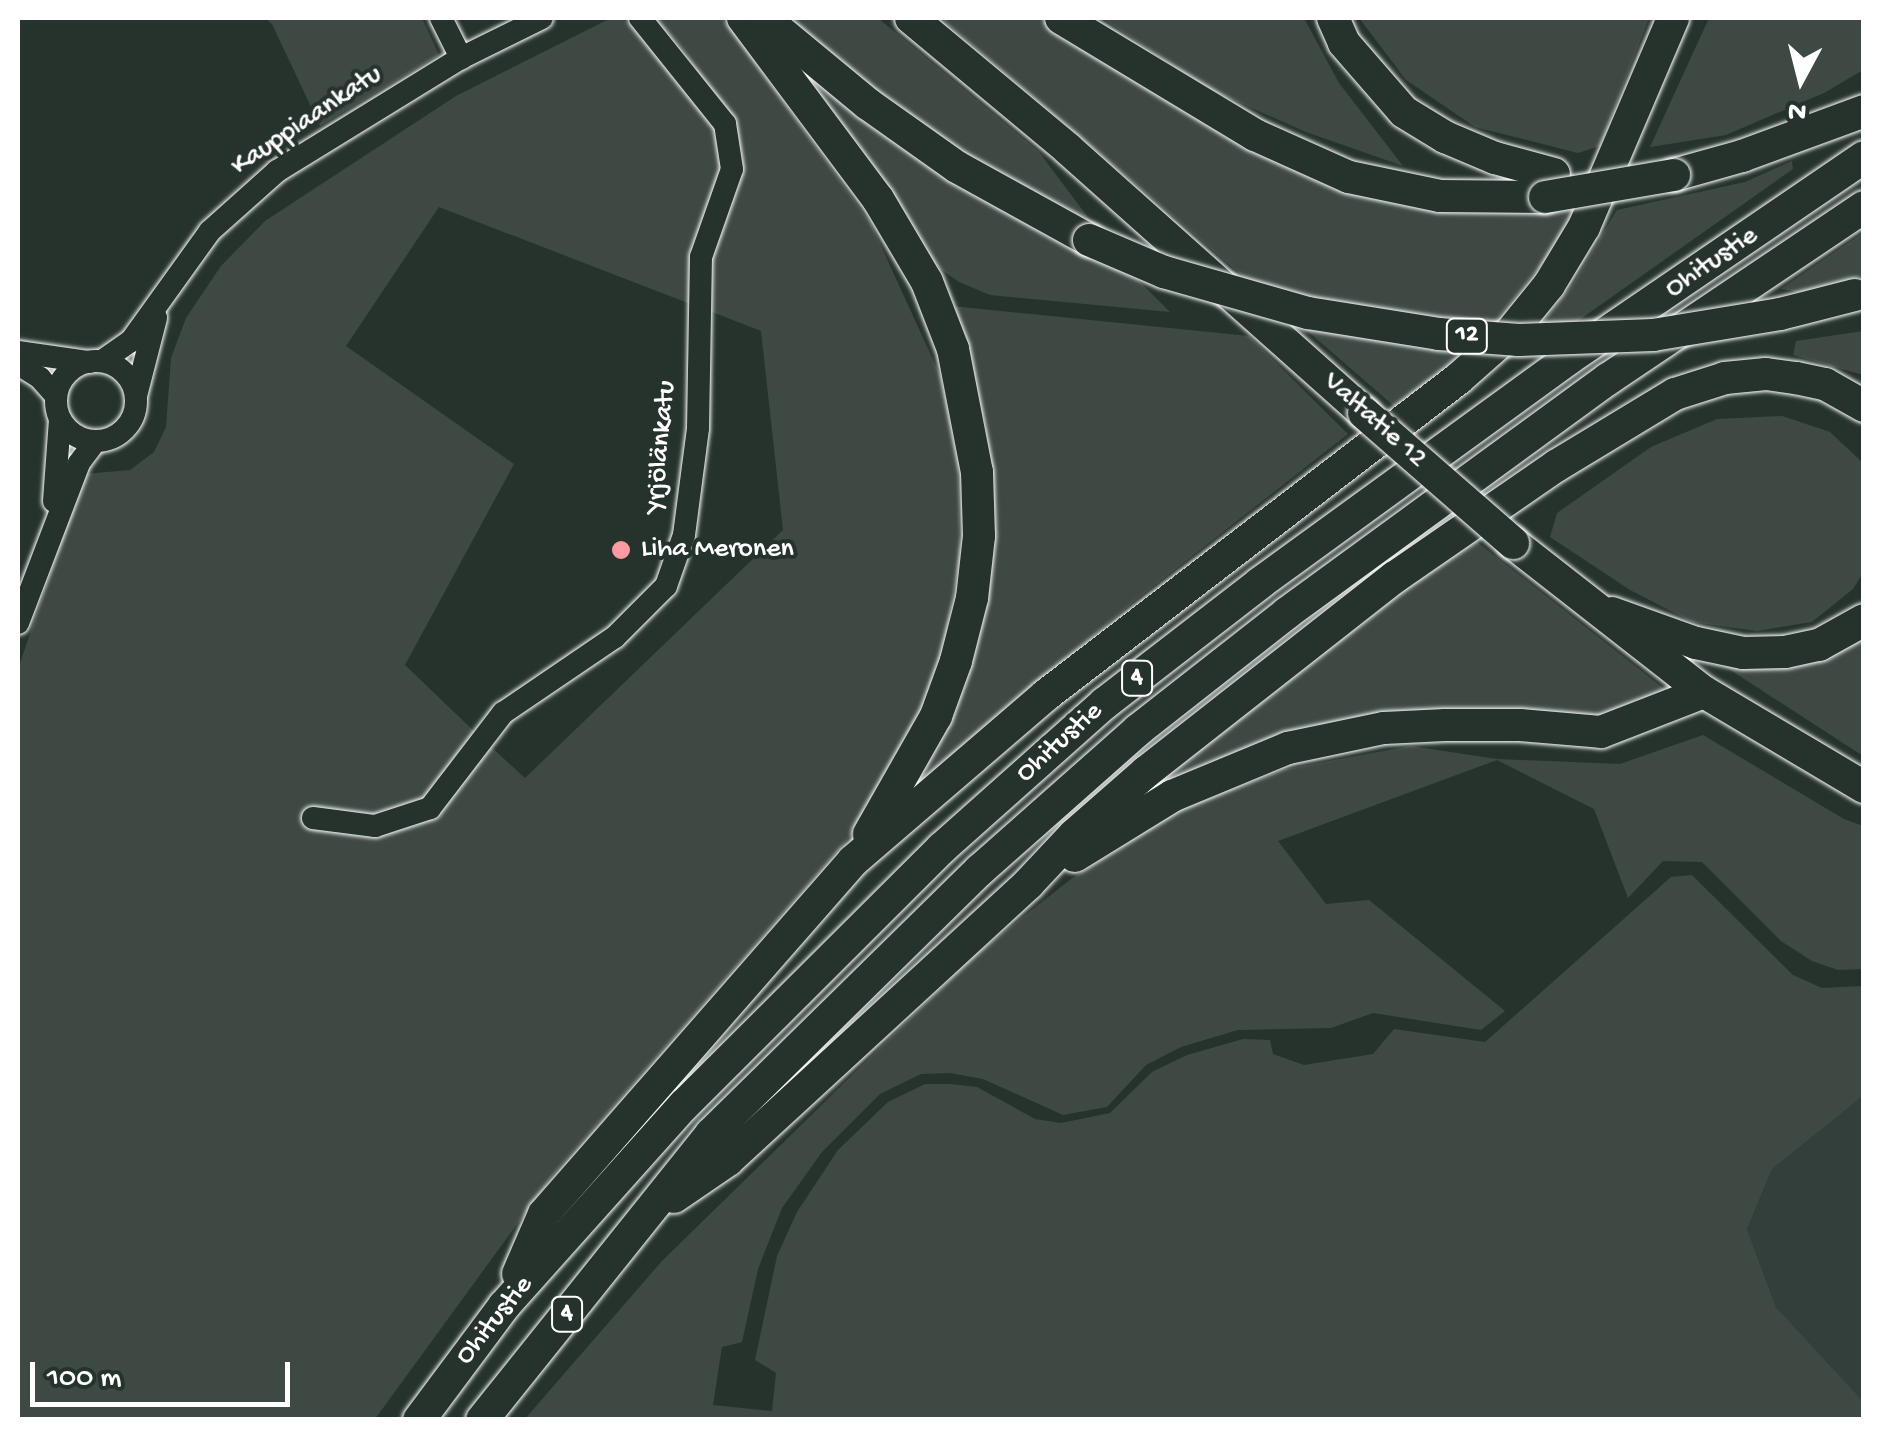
<!DOCTYPE html>
<html>
<head>
<meta charset="utf-8">
<style>
  body { margin:0 }
  #map { position:relative; width:1881px; height:1437px; overflow:hidden; background:#26332d; font-family:"Gochi Hand",sans-serif }
  div>[style] { position:absolute }
  [style*='--x'] { left:calc(var(--x)*1px); top:calc(var(--y)*1px); width:calc(var(--w)*1px); rotate:calc(var(--a)*1deg) }
  .built>* { inset:0; background:#333f3a }
  .green>* { inset:0; background:#3e4944 }
  .roads { filter:drop-shadow(0 0 2px #fff) drop-shadow(0 0 2px #fff) }
  .minor>* { height:22px; margin:-11px; padding:0 11px; transform-origin:11px; border-radius:11px; background:#26332d }
  .minor>.ring { margin:-11px; padding:0; box-sizing:content-box; background:none; border:22px solid #26332d; border-radius:50% }
  .highway>* { height:32px; margin:-16px; padding:0 16px; transform-origin:16px; border-radius:16px; background:#26332d }
  .bridges { filter:drop-shadow(0 0 2px #fff) drop-shadow(0 0 2px #fff) }
  .highway-bridge>* { height:32px; margin:-16px; padding:0 16px; transform-origin:16px; border-radius:16px; background:#26332d }
  .dots>* { width:28px; height:28px; translate:-50% -50%; box-sizing:border-box; border:5px solid #26332d; border-radius:50% }
  span { translate:-50% -50%; white-space:nowrap; text-align:center; line-height:1.15; -webkit-text-stroke:8px #26332d; paint-order:stroke }
  .shield-label span { padding:2px 8px; background:#26332d; border:2px solid; border-radius:8px; -webkit-text-stroke-width:0 }
  .shield-label { font-size:25px; color:#fff; font-weight:700 }
  .street-label { font-size:28px; color:#fff }
  .poi-label { font-size:28px; color:#fff }
  .left { translate:0 -50%; text-align:left }
  .frame { position:absolute; inset:0; border:20px solid #fff; pointer-events:none }
  .north { position:absolute; left:1751px; top:30px; width:100px; height:100px; -webkit-text-stroke:8px #26332d; paint-order:stroke; rotate:187deg; font-size:28px; font-weight:700; line-height:40px; text-align:center; color:#fff }
  .north::after { content:''; display:block; margin:auto; width:35px; height:45px; background:#fff; clip-path:polygon(50% 0,100% 100%,50% 72%,0 100%) }
  .scale { position:absolute; left:30px; top:1362px; width:260px; height:45px; box-sizing:border-box; border:5px solid #fff; border-top:0; padding-left:12px; font-size:30px; line-height:35px; white-space:nowrap; color:#fff; -webkit-text-stroke:8px #26332d; paint-order:stroke }
</style>
</head>
<body>
<div id="map">
  <div class="built">
    <div style="clip-path:polygon(1863px 1096px,1863px 1401px,1776px 1307px,1747px 1229px,1772px 1169px)"></div>
  </div>
  <div class="green">
    <div style="clip-path:polygon(265px 18px,422px 18px,439px 55px,320px 126px,272px 24px)"></div>
    <div style="clip-path:polygon(611px 18px,622px 18px,664px 58px,718px 128px,723px 168px,691px 257px,693px 305px,439px 207px,346px 346px,514px 464px,405px 665px,479px 736px,428px 801px,374px 819px,314px 811px,306px 824px,377px 835px,436px 817px,491px 747px,525px 778px,783px 530px,761px 331px,707px 310px,707px 255px,740px 171px,732px 123px,683px 49px,655px 18px,721px 18px,737px 37px,871px 224px,941px 377px,958px 464px,960px 557px,941px 662px,917px 729px,860px 825px,555px 1172px,375px 1419px,18px 1420px,18px 669px,84px 474px,130px 470px,154px 452px,166px 427px,171px 358px,186px 318px,221px 266px,265px 221px,456px 96px)"></div>
    <div style="clip-path:polygon(782px 18px,878px 18px,1039px 152px,1096px 228px,1001px 179px,849px 78px)"></div>
    <div style="clip-path:polygon(941px 18px,1038px 18px,1280px 159px,1576px 206px,1551px 253px,1491px 326px,1411px 318px,1257px 288px)"></div>
    <div style="clip-path:polygon(1102px 18px,1304px 18px,1339px 83px,1403px 166px,1306px 132px,1207px 88px)"></div>
    <div style="clip-path:polygon(1359px 18px,1649px 18px,1600px 146px,1578px 153px,1475px 127px,1406px 80px)"></div>
    <div style="clip-path:polygon(1709px 18px,1863px 18px,1863px 70px,1824px 93px,1726px 135px,1650px 147px)"></div>
    <div style="clip-path:polygon(781px 46px,1131px 273px,1170px 312px,990px 295px,959px 282px,929px 261px)"></div>
    <div style="clip-path:polygon(1792px 161px,1793px 169px,1572px 325px,1542px 323px,1573px 284px,1617px 210px,1745px 182px)"></div>
    <div style="clip-path:polygon(1863px 233px,1863px 276px,1803px 293px,1781px 289px)"></div>
    <div style="clip-path:polygon(951px 306px,1249px 336px,1348px 434px,1137px 599px,992px 721px,896px 815px,989px 537px,986px 426px)"></div>
    <div style="clip-path:polygon(1296px 321px,1469px 349px,1395px 407px)"></div>
    <div style="clip-path:polygon(1863px 331px,1863px 375px,1793px 355px,1796px 341px)"></div>
    <div style="clip-path:polygon(1782px 416px,1830px 432px,1863px 463px,1863px 573px,1853px 589px,1812px 622px,1757px 631px,1692px 622px,1630px 590px,1550px 537px,1557px 513px,1651px 447px,1717px 419px)"></div>
    <div style="clip-path:polygon(1472px 538px,1668px 692px,1600px 723px,1417px 717px,1104px 825px,1273px 687px)"></div>
    <div style="clip-path:polygon(1863px 640px,1863px 756px,1712px 658px,1829px 654px)"></div>
    <div style="clip-path:polygon(1703px 735px,1844px 819px,1863px 826px,1863px 969px,1838px 970px,1812px 961px,1781px 941px,1702px 862px,1663px 861px,1628px 898px,1594px 809px,1497px 760px,1278px 841px,1326px 904px,1369px 900px,1505px 1011px,1481px 1030px,1373px 1013px,1331px 1028px,1238px 1030px,1181px 1047px,1146px 1065px,1107px 1107px,1063px 1115px,983px 1079px,950px 1073px,921px 1074px,880px 1094px,822px 1152px,782px 1208px,758px 1269px,742px 1342px,722px 1347px,713px 1405px,772px 1411px,776px 1373px,755px 1360px,777px 1256px,797px 1212px,838px 1150px,888px 1102px,925px 1084px,950px 1084px,977px 1087px,1035px 1119px,1061px 1123px,1110px 1113px,1152px 1072px,1187px 1055px,1243px 1039px,1270px 1040px,1273px 1054px,1304px 1065px,1373px 1054px,1394px 1029px,1485px 1042px,1671px 877px,1692px 875px,1793px 975px,1822px 988px,1863px 986px,1863px 1096px,1772px 1169px,1747px 1229px,1776px 1307px,1863px 1401px,1863px 1419px,524px 1420px,662px 1261px,975px 955px,1071px 879px,1183px 808px,1286px 769px,1411px 746px,1497px 759px,1620px 764px)"></div>
  </div>
  <div class="roads">
    <div class="minor">
      <div style="--x:441;--y:18;--w:45;--a:63.4"></div>
      <div style="--x:18;--y:352;--w:72;--a:8"></div>
      <div class="ring" style="left:56px;top:361px;width:58px;height:58px"></div>
      <div style="--x:102;--y:361;--w:35;--a:-35"></div>
      <div style="--x:131;--y:341;--w:135;--a:-54.3"></div>
      <div style="--x:210;--y:231;--w:90;--a:-41.8"></div>
      <div style="--x:277;--y:171;--w:216;--a:-31.6"></div>
      <div style="--x:461;--y:58;--w:90;--a:-26.3"></div>
      <div style="--x:18;--y:364;--w:26;--a:32"></div>
      <div style="--x:40;--y:378;--w:24;--a:48"></div>
      <div style="--x:136;--y:396;--w:81;--a:-75.6"></div>
      <div style="--x:54;--y:501;--w:81;--a:-85.8"></div>
      <div style="--x:18;--y:623;--w:171;--a:-69.1"></div>
      <div style="--x:79;--y:463;--w:26;--a:-53"></div>
      <div style="--x:313;--y:818;--w:63;--a:7.4"></div>
      <div style="--x:375;--y:826;--w:58;--a:-18.1"></div>
      <div style="--x:430;--y:808;--w:120;--a:-52.5"></div>
      <div style="--x:503;--y:713;--w:135;--a:-34.2"></div>
      <div style="--x:615;--y:637;--w:72;--a:-45"></div>
      <div style="--x:666;--y:586;--w:54;--a:-70.6"></div>
      <div style="--x:684;--y:535;--w:108;--a:-82.5"></div>
      <div style="--x:698;--y:428;--w:171;--a:-89"></div>
      <div style="--x:701;--y:257;--w:93;--a:-70.6"></div>
      <div style="--x:732;--y:169;--w:46;--a:-98.8"></div>
      <div style="--x:725;--y:124;--w:136;--a:-128.7"></div>
    </div>
    <div class="highway">
      <div style="--x:743;--y:18;--w:226;--a:53.3"></div>
      <div style="--x:878;--y:199;--w:96;--a:59.4"></div>
      <div style="--x:927;--y:282;--w:72;--a:68.8"></div>
      <div style="--x:953;--y:349;--w:125;--a:79"></div>
      <div style="--x:977;--y:472;--w:64;--a:88.2"></div>
      <div style="--x:979;--y:536;--w:62;--a:96.4"></div>
      <div style="--x:972;--y:598;--w:65;--a:104.3"></div>
      <div style="--x:956;--y:661;--w:59;--a:110"></div>
      <div style="--x:936;--y:716;--w:136;--a:119.6"></div>
      <div style="--x:764;--y:18;--w:135;--a:39.6"></div>
      <div style="--x:868;--y:104;--w:109;--a:35.3"></div>
      <div style="--x:957;--y:167;--w:151;--a:28.9"></div>
      <div style="--x:911;--y:18;--w:204;--a:39.8"></div>
      <div style="--x:1068;--y:149;--w:397;--a:41.7"></div>
      <div style="--x:1061;--y:18;--w:227;--a:31.1"></div>
      <div style="--x:1255;--y:135;--w:103;--a:24.1"></div>
      <div style="--x:1349;--y:177;--w:93;--a:11.8"></div>
      <div style="--x:1440;--y:196;--w:105;--a:0.5"></div>
      <div style="--x:1333;--y:18;--w:27;--a:66"></div>
      <div style="--x:1344;--y:43;--w:91;--a:49"></div>
      <div style="--x:1404;--y:112;--w:48;--a:31.4"></div>
      <div style="--x:1445;--y:137;--w:54;--a:22.8"></div>
      <div style="--x:1495;--y:158;--w:61;--a:15.2"></div>
      <div style="--x:1674;--y:175;--w:71;--a:-15.6"></div>
      <div style="--x:1742;--y:156;--w:130;--a:-20.2"></div>
      <div style="--x:1513;--y:543;--w:242;--a:38"></div>
      <div style="--x:1704;--y:692;--w:186;--a:30.7"></div>
      <div style="--x:1612;--y:613;--w:89;--a:19.7"></div>
      <div style="--x:1696;--y:643;--w:48;--a:12"></div>
      <div style="--x:1743;--y:653;--w:42;--a:-1.4"></div>
      <div style="--x:1785;--y:652;--w:35;--a:-12"></div>
      <div style="--x:1819;--y:645;--w:51;--a:-29.1"></div>
      <div style="--x:1075;--y:856;--w:114;--a:-31.7"></div>
      <div style="--x:1172;--y:796;--w:126;--a:-22.5"></div>
      <div style="--x:1288;--y:748;--w:98;--a:-11.8"></div>
      <div style="--x:1384;--y:728;--w:61;--a:-2.8"></div>
      <div style="--x:1445;--y:725;--w:75;--a:0"></div>
      <div style="--x:1520;--y:725;--w:81;--a:4.9"></div>
      <div style="--x:1601;--y:732;--w:110;--a:-21.2"></div>
      <div style="--x:674;--y:1197;--w:65;--a:-34.4"></div>
      <div style="--x:728;--y:1160;--w:408;--a:-42.6"></div>
      <div style="--x:1028;--y:884;--w:67;--a:-46.8"></div>
      <div style="--x:1074;--y:835;--w:96;--a:-41.2"></div>
      <div style="--x:1146;--y:772;--w:316;--a:-38.1"></div>
      <div style="--x:1395;--y:577;--w:196;--a:-34.6"></div>
      <div style="--x:1556;--y:466;--w:139;--a:-31.2"></div>
      <div style="--x:1675;--y:394;--w:52;--a:-17.7"></div>
      <div style="--x:1725;--y:378;--w:41;--a:-5.6"></div>
      <div style="--x:1766;--y:374;--w:30;--a:8"></div>
      <div style="--x:1796;--y:378;--w:30;--a:12"></div>
      <div style="--x:1825;--y:384;--w:45;--a:29.4"></div>
      <div style="--x:518;--y:1274;--w:65;--a:-66.6"></div>
      <div style="--x:544;--y:1214;--w:469;--a:-48.8"></div>
      <div style="--x:853;--y:861;--w:255;--a:-40.7"></div>
      <div style="--x:1046;--y:695;--w:519;--a:-37.49"></div>
      <div style="--x:1458;--y:379;--w:69;--a:-41.5"></div>
      <div style="--x:1510;--y:333;--w:62;--a:-50.9"></div>
      <div style="--x:1549;--y:285;--w:68;--a:-58.9"></div>
      <div style="--x:1584;--y:227;--w:227;--a:-66.9"></div>
      <div style="--x:419;--y:1420;--w:142;--a:-53.3"></div>
      <div style="--x:504;--y:1306;--w:270;--a:-48.2"></div>
      <div style="--x:684;--y:1105;--w:364;--a:-44.9"></div>
      <div style="--x:942;--y:848;--w:218;--a:-41.7"></div>
      <div style="--x:1105;--y:703;--w:196;--a:-37.7"></div>
      <div style="--x:1260;--y:583;--w:381;--a:-36"></div>
      <div style="--x:1568;--y:359;--w:358;--a:-34.3"></div>
      <div style="--x:482;--y:1420;--w:366;--a:-51.3"></div>
      <div style="--x:711;--y:1134;--w:377;--a:-44.5"></div>
      <div style="--x:980;--y:870;--w:211;--a:-41.5"></div>
      <div style="--x:1138;--y:730;--w:189;--a:-38.1"></div>
      <div style="--x:1287;--y:613;--w:397;--a:-36.1"></div>
      <div style="--x:1608;--y:379;--w:308;--a:-33.9"></div>
    </div>
  </div>
  <div class="bridges">
    <div class="highway-bridge">
      <div style="--x:1545;--y:197;--w:131;--a:-9.7"></div>
      <div style="--x:1089;--y:240;--w:82;--a:23.1"></div>
      <div style="--x:1164;--y:272;--w:150;--a:15.9"></div>
      <div style="--x:1308;--y:313;--w:133;--a:9.1"></div>
      <div style="--x:1439;--y:334;--w:80;--a:4.3"></div>
      <div style="--x:1519;--y:340;--w:134;--a:-2.1"></div>
      <div style="--x:1653;--y:335;--w:129;--a:-9.4"></div>
      <div style="--x:1780;--y:314;--w:77;--a:-14.2"></div>
      <div style="--x:1364;--y:413;--w:198;--a:41.1"></div>
    </div>
  </div>
  <div class="dots">
    <div style="left:621px;top:550px;background:#ff9aa2"></div>
  </div>
  <div class="shield-label">
    <span style="left:1467px;top:336px">12</span>
    <span style="left:1137px;top:678px">4</span>
    <span style="left:567px;top:1314px">4</span>
  </div>
  <div class="street-label">
    <span style="left:307px;top:121px;rotate:-34deg">Kauppiaankatu</span>
    <span style="left:1712px;top:263px;rotate:-34deg">Ohitustie</span>
    <span style="left:1374px;top:421px;rotate:42deg">Valtatie 12</span>
    <span style="left:662px;top:447px;rotate:-85deg">Yrjölänkatu</span>
    <span style="left:1060px;top:743px;rotate:-42deg">Ohitustie</span>
    <span style="left:495px;top:1321px;rotate:-51deg">Ohitustie</span>
  </div>
  <div class="poi-label">
    <span class="left" style="left:641px;top:550px">Liha Meronen</span>
  </div>
  <div class="frame"></div>
  <div class="north">N</div>
  <div class="scale">100 m</div>
</div>
</body>
</html>
